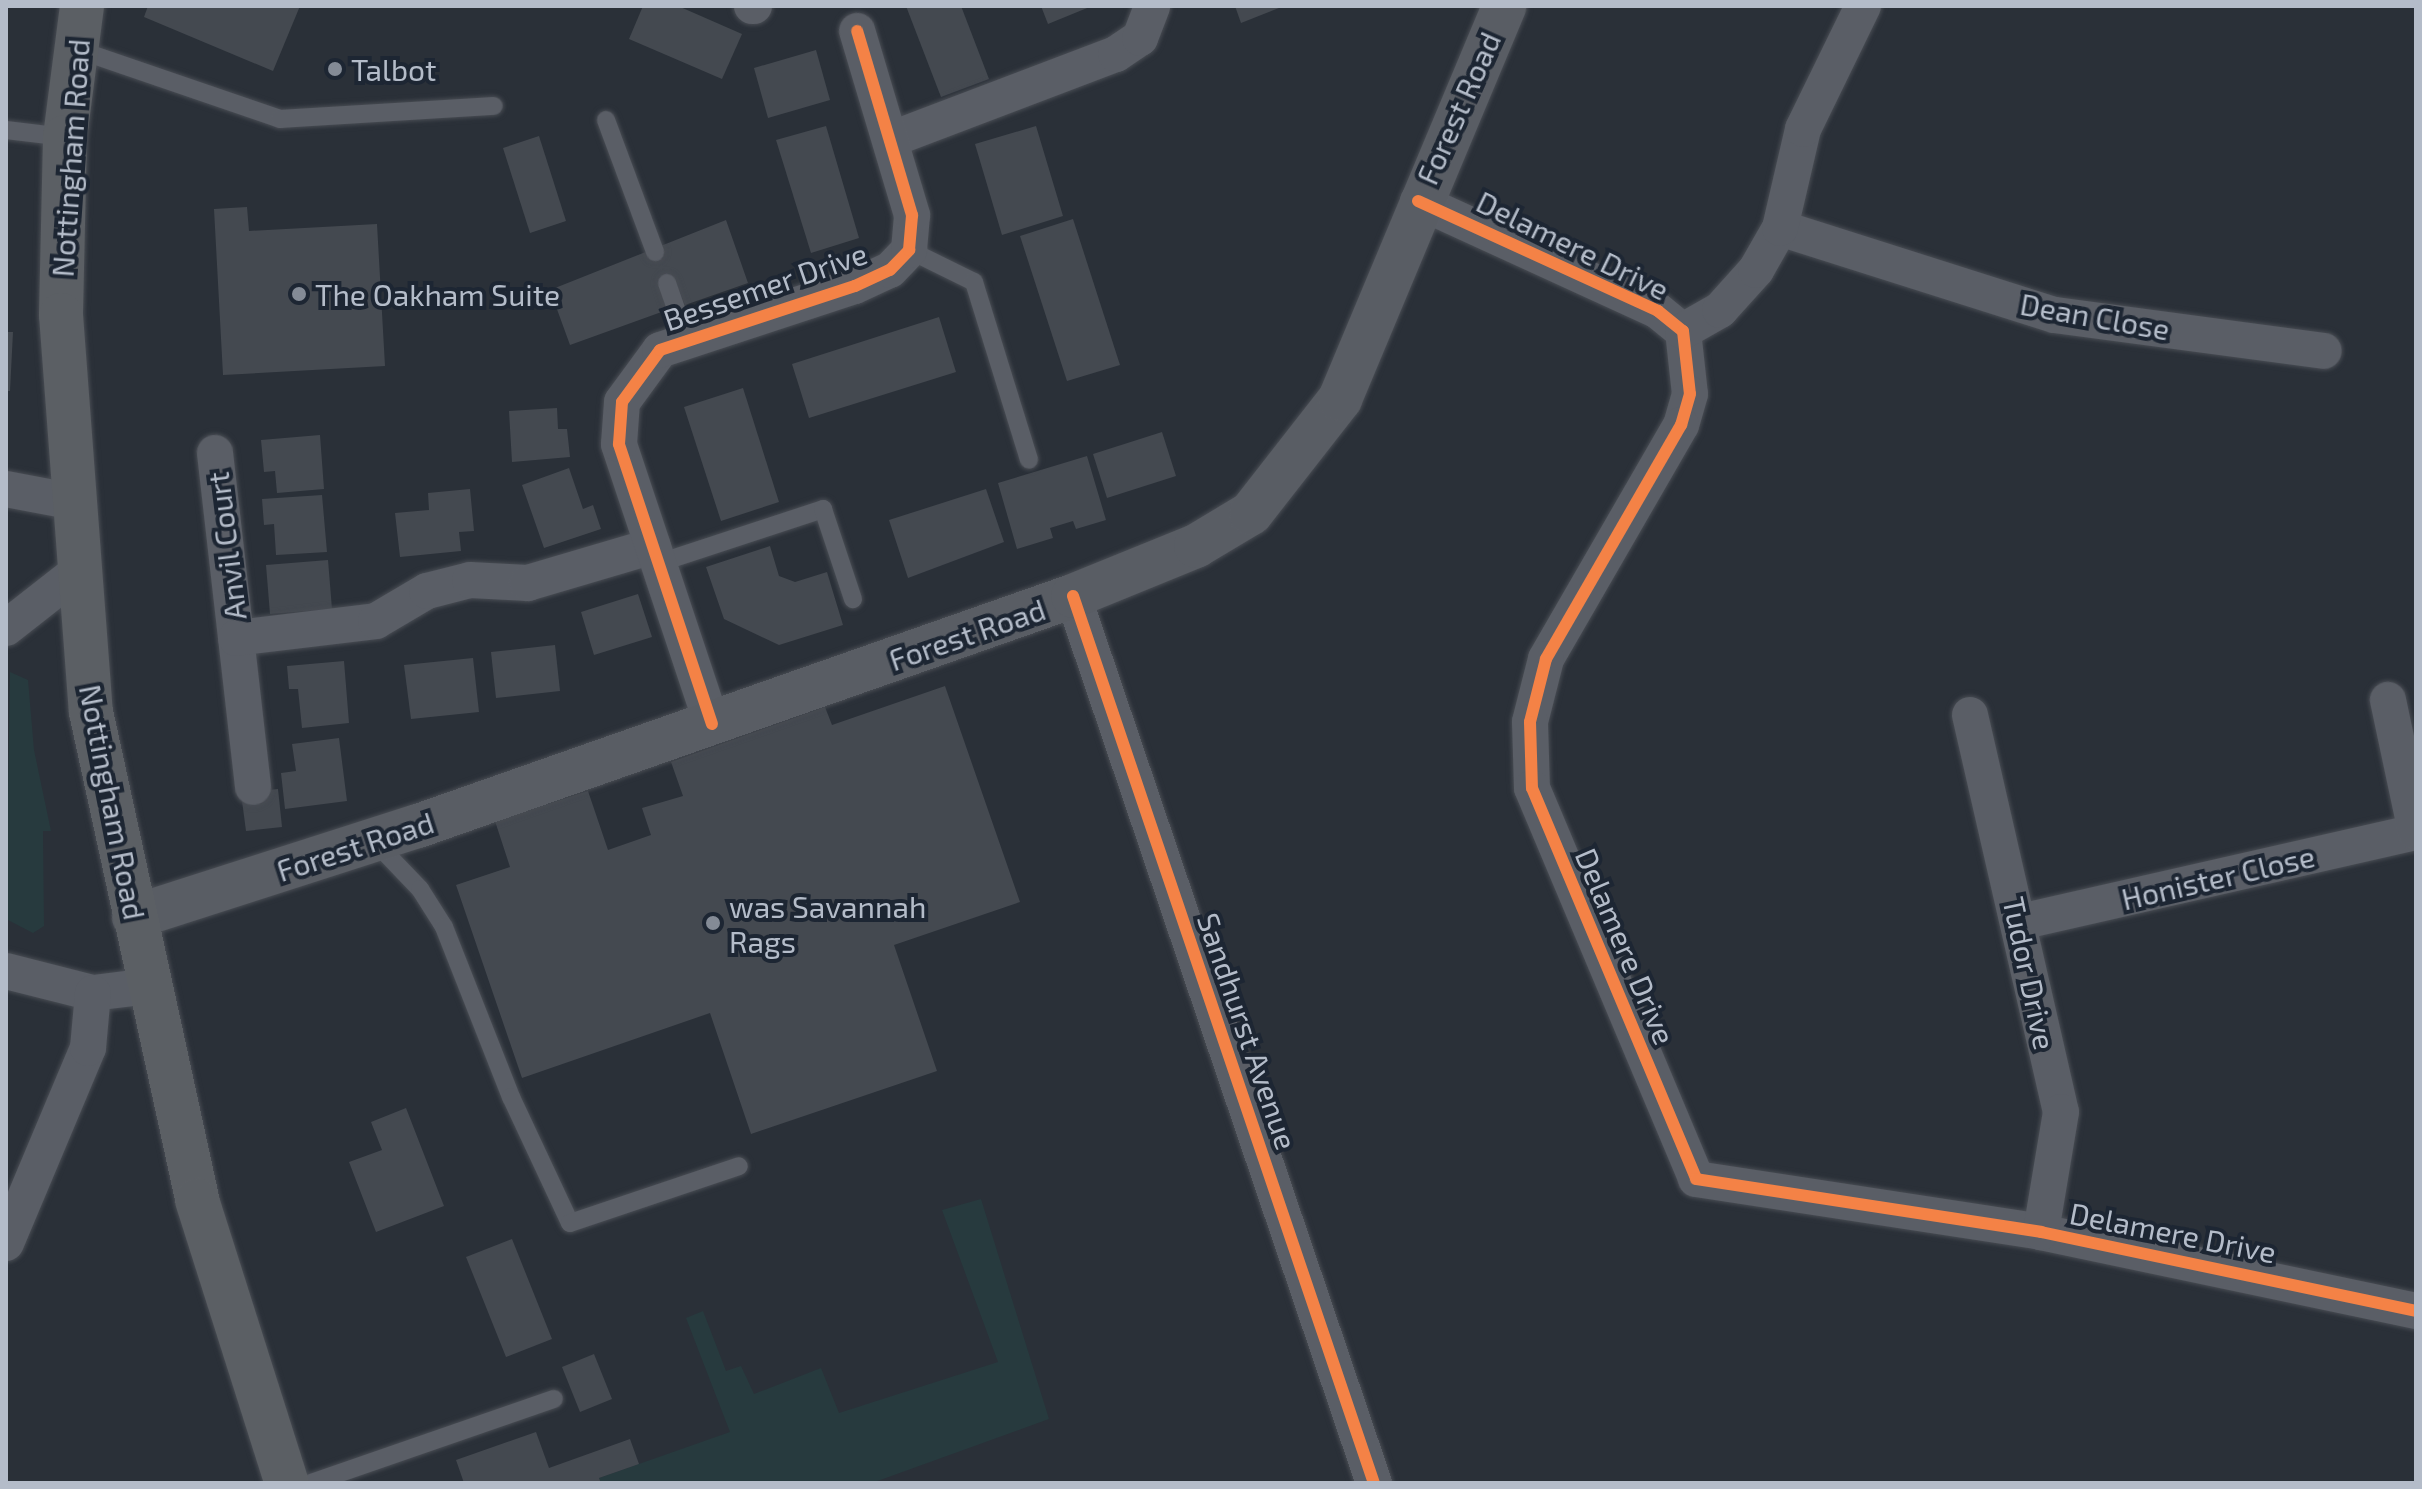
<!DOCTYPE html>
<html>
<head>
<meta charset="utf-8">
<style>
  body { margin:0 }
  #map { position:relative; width:2422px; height:1489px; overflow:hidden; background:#2a3038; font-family:"Exo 2",sans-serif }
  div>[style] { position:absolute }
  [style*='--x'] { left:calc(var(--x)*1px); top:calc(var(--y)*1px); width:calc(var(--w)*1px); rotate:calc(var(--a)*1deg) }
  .green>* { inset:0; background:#273a3e }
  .building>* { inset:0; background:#444950 }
  .roads { filter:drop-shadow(0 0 2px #484c53) drop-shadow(0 0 2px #484c53) }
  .service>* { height:18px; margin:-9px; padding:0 9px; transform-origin:9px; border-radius:9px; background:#5a5e66 }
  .minor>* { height:36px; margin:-18px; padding:0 18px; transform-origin:18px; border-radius:18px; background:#5a5e66 }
  .secondary>* { height:44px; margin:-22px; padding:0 22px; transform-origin:22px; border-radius:22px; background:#595d64 }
  .trunk>* { height:44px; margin:-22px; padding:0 22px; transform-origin:22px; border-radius:22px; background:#5b5f64 }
  .cycleway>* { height:12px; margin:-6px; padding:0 6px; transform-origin:6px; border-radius:6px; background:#f48246 }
  .dots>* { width:22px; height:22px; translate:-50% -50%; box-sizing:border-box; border:4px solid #1d2633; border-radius:50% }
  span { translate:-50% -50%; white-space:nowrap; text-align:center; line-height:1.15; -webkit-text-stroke:8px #1d2633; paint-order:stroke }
  .poi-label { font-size:30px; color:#b4bcc9 }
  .left { translate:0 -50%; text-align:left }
  .street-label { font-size:30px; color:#b4bcc9 }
  .frame { position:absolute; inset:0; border:8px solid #b4bcc9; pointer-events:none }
</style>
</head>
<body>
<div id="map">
  <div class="green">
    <div style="clip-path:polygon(10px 672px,28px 680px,34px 750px,51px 831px,43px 831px,44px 926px,33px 933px,6px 919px)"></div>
    <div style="clip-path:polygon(981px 1199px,1049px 1419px,872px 1483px,601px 1483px,599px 1478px,730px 1432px,686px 1318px,703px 1311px,726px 1371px,741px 1366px,754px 1394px,821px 1368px,839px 1413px,998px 1362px,942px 1210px)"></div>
  </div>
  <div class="building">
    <div style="clip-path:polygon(148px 6px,300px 6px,273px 71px,144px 17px)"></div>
    <div style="clip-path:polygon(643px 6px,678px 6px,742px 34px,722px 79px,629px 39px)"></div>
    <div style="clip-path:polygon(906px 6px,961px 6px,989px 79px,941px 97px)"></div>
    <div style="clip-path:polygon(1041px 6px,1092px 6px,1048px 24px)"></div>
    <div style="clip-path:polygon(1235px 6px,1284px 6px,1241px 23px)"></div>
    <div style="clip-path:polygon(816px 50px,830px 100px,768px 118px,754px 68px)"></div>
    <div style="clip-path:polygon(826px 126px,859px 238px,811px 253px,776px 140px)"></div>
    <div style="clip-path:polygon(1036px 126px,1063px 216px,1002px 235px,975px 144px)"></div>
    <div style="clip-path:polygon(539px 136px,566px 221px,530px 233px,503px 148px)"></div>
    <div style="clip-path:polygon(247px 207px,249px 231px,377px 224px,385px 366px,223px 375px,214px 209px)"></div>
    <div style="clip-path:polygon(1073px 219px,1120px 365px,1067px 381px,1020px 236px)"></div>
    <div style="clip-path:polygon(726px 220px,748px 283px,685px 305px,675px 280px,667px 310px,570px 345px,550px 290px)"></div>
    <div style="clip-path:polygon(939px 317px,956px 372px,809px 418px,792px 364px)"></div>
    <div style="clip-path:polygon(6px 332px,13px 332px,10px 391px,6px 391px)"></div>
    <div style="clip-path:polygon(743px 388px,779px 502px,721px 521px,684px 407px)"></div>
    <div style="clip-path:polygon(557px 408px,558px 429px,567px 429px,570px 457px,512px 462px,509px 411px)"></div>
    <div style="clip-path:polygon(1162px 432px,1176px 476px,1107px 498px,1093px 454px)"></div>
    <div style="clip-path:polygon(320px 435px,324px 489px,277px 493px,275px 471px,264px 472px,261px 440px)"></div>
    <div style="clip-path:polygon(1087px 456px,1106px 520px,1076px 529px,1073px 521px,1050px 528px,1053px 538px,1017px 549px,998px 483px)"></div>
    <div style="clip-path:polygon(569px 468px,583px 509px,593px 505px,601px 529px,544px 548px,522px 485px)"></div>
    <div style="clip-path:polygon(470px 489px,474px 531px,459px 532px,461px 551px,400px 557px,395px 513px,429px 510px,428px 493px)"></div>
    <div style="clip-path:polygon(986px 489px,1004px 542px,908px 578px,889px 520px)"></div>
    <div style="clip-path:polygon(322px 495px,327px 552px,276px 555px,274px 524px,264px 525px,262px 499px)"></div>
    <div style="clip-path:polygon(770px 546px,779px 576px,795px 582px,827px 572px,843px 625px,779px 645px,724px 619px,706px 567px)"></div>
    <div style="clip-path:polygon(328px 560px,332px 609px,270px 614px,266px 565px)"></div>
    <div style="clip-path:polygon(638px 594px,652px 637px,594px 655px,581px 612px)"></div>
    <div style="clip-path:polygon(555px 645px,560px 691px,496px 698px,491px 652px)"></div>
    <div style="clip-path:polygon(473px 658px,479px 712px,411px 719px,404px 665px)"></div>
    <div style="clip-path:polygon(344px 661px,349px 723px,302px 728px,298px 689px,289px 689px,287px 666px)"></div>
    <div style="clip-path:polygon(945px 686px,1020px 902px,894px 945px,937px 1071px,751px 1134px,710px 1013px,522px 1078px,456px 885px,510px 867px,495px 821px,588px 791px,608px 850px,651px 835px,642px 808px,683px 796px,671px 762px,825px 707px,832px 725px)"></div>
    <div style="clip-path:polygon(339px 738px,347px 801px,285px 809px,281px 773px,296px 771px,292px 744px)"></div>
    <div style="clip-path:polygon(278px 789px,282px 827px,246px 831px,241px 793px)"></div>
    <div style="clip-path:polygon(406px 1108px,444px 1206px,376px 1232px,349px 1162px,382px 1150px,371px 1122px)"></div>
    <div style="clip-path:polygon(512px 1239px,552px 1339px,506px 1357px,466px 1257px)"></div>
    <div style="clip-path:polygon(594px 1354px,612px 1399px,580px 1412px,562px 1367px)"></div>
    <div style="clip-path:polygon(536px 1432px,549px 1468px,630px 1439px,639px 1464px,599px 1478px,601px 1483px,464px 1483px,456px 1460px)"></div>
  </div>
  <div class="roads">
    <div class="service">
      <div style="--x:76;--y:49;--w:216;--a:18.9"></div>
      <div style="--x:280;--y:119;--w:214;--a:-3.5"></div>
      <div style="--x:606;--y:120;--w:141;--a:69.6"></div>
      <div style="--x:6;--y:130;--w:59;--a:6.8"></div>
      <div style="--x:909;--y:250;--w:72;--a:26.2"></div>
      <div style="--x:974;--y:282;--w:186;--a:72.8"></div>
      <div style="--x:667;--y:283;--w:60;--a:70.7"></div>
      <div style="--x:659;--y:563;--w:173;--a:-18.2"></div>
      <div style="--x:823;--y:509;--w:95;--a:71.6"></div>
      <div style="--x:375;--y:842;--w:65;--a:46.2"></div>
      <div style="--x:420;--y:889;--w:45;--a:57.7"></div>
      <div style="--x:444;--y:927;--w:183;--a:68.5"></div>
      <div style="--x:511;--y:1097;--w:139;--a:64.9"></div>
      <div style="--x:570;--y:1223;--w:178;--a:-18.6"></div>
      <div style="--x:311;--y:1483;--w:257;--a:-19.1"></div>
    </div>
    <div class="minor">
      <div style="--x:752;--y:6;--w:2;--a:0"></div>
      <div style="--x:892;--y:139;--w:240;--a:-20.8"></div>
      <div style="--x:1116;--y:54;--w:29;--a:-34"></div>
      <div style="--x:1140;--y:38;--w:34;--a:-69"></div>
      <div style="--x:1418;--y:201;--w:264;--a:24.6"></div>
      <div style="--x:1658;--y:311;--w:32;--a:39"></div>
      <div style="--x:1683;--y:331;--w:63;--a:83.7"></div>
      <div style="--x:1690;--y:394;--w:32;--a:106"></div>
      <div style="--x:1681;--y:425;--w:270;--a:120"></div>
      <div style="--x:1546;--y:659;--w:65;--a:104.3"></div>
      <div style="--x:1530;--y:722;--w:66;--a:88.3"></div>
      <div style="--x:1532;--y:788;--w:424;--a:67.2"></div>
      <div style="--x:1696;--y:1179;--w:349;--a:8.7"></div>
      <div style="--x:2041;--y:1232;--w:383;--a:11.9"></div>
      <div style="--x:1780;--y:228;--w:288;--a:17.6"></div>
      <div style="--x:2055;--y:315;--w:271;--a:7.6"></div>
      <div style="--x:1683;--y:331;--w:43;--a:-29.6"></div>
      <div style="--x:1720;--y:310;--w:54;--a:-48"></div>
      <div style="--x:1756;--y:270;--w:48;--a:-60.3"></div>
      <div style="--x:1780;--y:228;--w:102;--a:-76.9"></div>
      <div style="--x:1803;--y:129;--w:137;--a:-64"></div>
      <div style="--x:215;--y:453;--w:336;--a:83.5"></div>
      <div style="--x:6;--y:489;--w:70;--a:10.7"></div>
      <div style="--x:1073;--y:596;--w:937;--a:71.26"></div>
      <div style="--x:6;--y:628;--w:94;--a:-38.1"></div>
      <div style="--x:236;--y:638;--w:141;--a:-6.9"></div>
      <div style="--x:376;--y:621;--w:59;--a:-30.5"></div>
      <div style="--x:427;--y:591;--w:44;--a:-14.3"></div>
      <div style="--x:470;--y:580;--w:58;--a:3"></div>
      <div style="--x:528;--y:583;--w:130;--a:-16.5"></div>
      <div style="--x:1970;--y:715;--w:407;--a:77.1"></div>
      <div style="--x:2061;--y:1112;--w:122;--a:99.5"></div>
      <div style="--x:712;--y:724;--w:295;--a:-108.4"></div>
      <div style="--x:619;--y:444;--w:42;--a:-85.9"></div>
      <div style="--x:622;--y:402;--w:64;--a:-53.8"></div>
      <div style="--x:660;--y:350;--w:205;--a:-18.2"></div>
      <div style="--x:855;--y:286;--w:38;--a:-25"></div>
      <div style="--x:890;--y:270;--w:28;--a:-46"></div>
      <div style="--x:909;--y:250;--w:35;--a:-85"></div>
      <div style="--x:912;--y:215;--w:192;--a:-106.6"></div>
      <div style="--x:2020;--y:922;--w:406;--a:-12.8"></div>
      <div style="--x:2416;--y:832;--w:135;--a:-102"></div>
      <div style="--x:6;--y:971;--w:90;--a:14.2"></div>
      <div style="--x:93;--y:993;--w:56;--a:-7.1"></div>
      <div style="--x:6;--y:1243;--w:212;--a:-67.2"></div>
      <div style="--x:88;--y:1048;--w:55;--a:-84.8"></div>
    </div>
    <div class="secondary">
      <div style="--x:134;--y:917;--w:298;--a:-17.8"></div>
      <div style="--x:418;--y:826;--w:694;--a:-19.35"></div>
      <div style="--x:1073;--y:596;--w:133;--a:-22.1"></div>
      <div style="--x:1196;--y:546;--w:64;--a:-31"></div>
      <div style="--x:1251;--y:513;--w:145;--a:-52"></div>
      <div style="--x:1340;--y:399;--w:426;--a:-67.3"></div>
    </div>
    <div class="trunk">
      <div style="--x:82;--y:6;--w:132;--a:97.4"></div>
      <div style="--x:65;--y:137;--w:178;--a:91.3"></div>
      <div style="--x:61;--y:315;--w:398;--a:85.7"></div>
      <div style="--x:91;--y:712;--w:499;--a:77.7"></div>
      <div style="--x:197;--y:1200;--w:297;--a:72.4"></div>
    </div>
  </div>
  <div class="cycleway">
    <div style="--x:1418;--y:201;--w:264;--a:24.6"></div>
    <div style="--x:1658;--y:311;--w:32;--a:39"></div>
    <div style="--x:1683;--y:331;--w:63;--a:83.7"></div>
    <div style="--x:1690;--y:394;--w:32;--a:106"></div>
    <div style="--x:1681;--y:425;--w:270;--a:120"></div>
    <div style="--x:1546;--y:659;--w:65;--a:104.3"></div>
    <div style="--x:1530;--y:722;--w:66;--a:88.3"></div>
    <div style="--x:1532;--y:788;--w:424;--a:67.2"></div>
    <div style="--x:1696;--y:1179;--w:349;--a:8.7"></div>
    <div style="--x:2041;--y:1232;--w:383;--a:11.9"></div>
    <div style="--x:1073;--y:596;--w:937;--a:71.26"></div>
    <div style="--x:712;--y:724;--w:295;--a:-108.4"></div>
    <div style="--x:619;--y:444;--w:42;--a:-85.9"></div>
    <div style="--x:622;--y:402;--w:64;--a:-53.8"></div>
    <div style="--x:660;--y:350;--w:205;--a:-18.2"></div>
    <div style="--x:855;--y:286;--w:38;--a:-25"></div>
    <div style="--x:890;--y:270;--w:28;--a:-46"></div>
    <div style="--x:909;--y:250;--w:35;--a:-85"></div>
    <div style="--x:912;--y:215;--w:192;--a:-106.6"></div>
  </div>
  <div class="dots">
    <div style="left:335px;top:69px;background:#848b96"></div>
    <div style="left:299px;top:294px;background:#848b96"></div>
    <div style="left:713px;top:923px;background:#848b96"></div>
  </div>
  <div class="poi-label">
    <span class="left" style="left:351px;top:69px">Talbot</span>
    <span class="left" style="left:315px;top:294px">The Oakham Suite</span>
    <span class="left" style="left:729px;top:923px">was Savannah<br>Rags</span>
  </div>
  <div class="street-label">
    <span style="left:1458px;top:108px;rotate:-66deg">Forest Road</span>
    <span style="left:70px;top:158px;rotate:-86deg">Nottingham Road</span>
    <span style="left:1573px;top:245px;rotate:26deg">Delamere Drive</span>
    <span style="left:765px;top:286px;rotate:-19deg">Bessemer Drive</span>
    <span style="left:2095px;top:316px;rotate:10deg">Dean Close</span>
    <span style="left:226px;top:546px;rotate:-97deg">Anvil Court</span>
    <span style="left:967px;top:634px;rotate:-19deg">Forest Road</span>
    <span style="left:113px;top:802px;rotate:79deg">Nottingham Road</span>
    <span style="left:355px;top:846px;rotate:-18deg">Forest Road</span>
    <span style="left:2218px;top:877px;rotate:-13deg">Honister Close</span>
    <span style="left:1626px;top:946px;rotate:67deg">Delamere Drive</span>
    <span style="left:2030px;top:973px;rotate:78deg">Tudor Drive</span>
    <span style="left:1248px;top:1031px;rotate:71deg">Sandhurst Avenue</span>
    <span style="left:2173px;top:1232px;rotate:11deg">Delamere Drive</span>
  </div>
  <div class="frame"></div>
</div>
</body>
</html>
